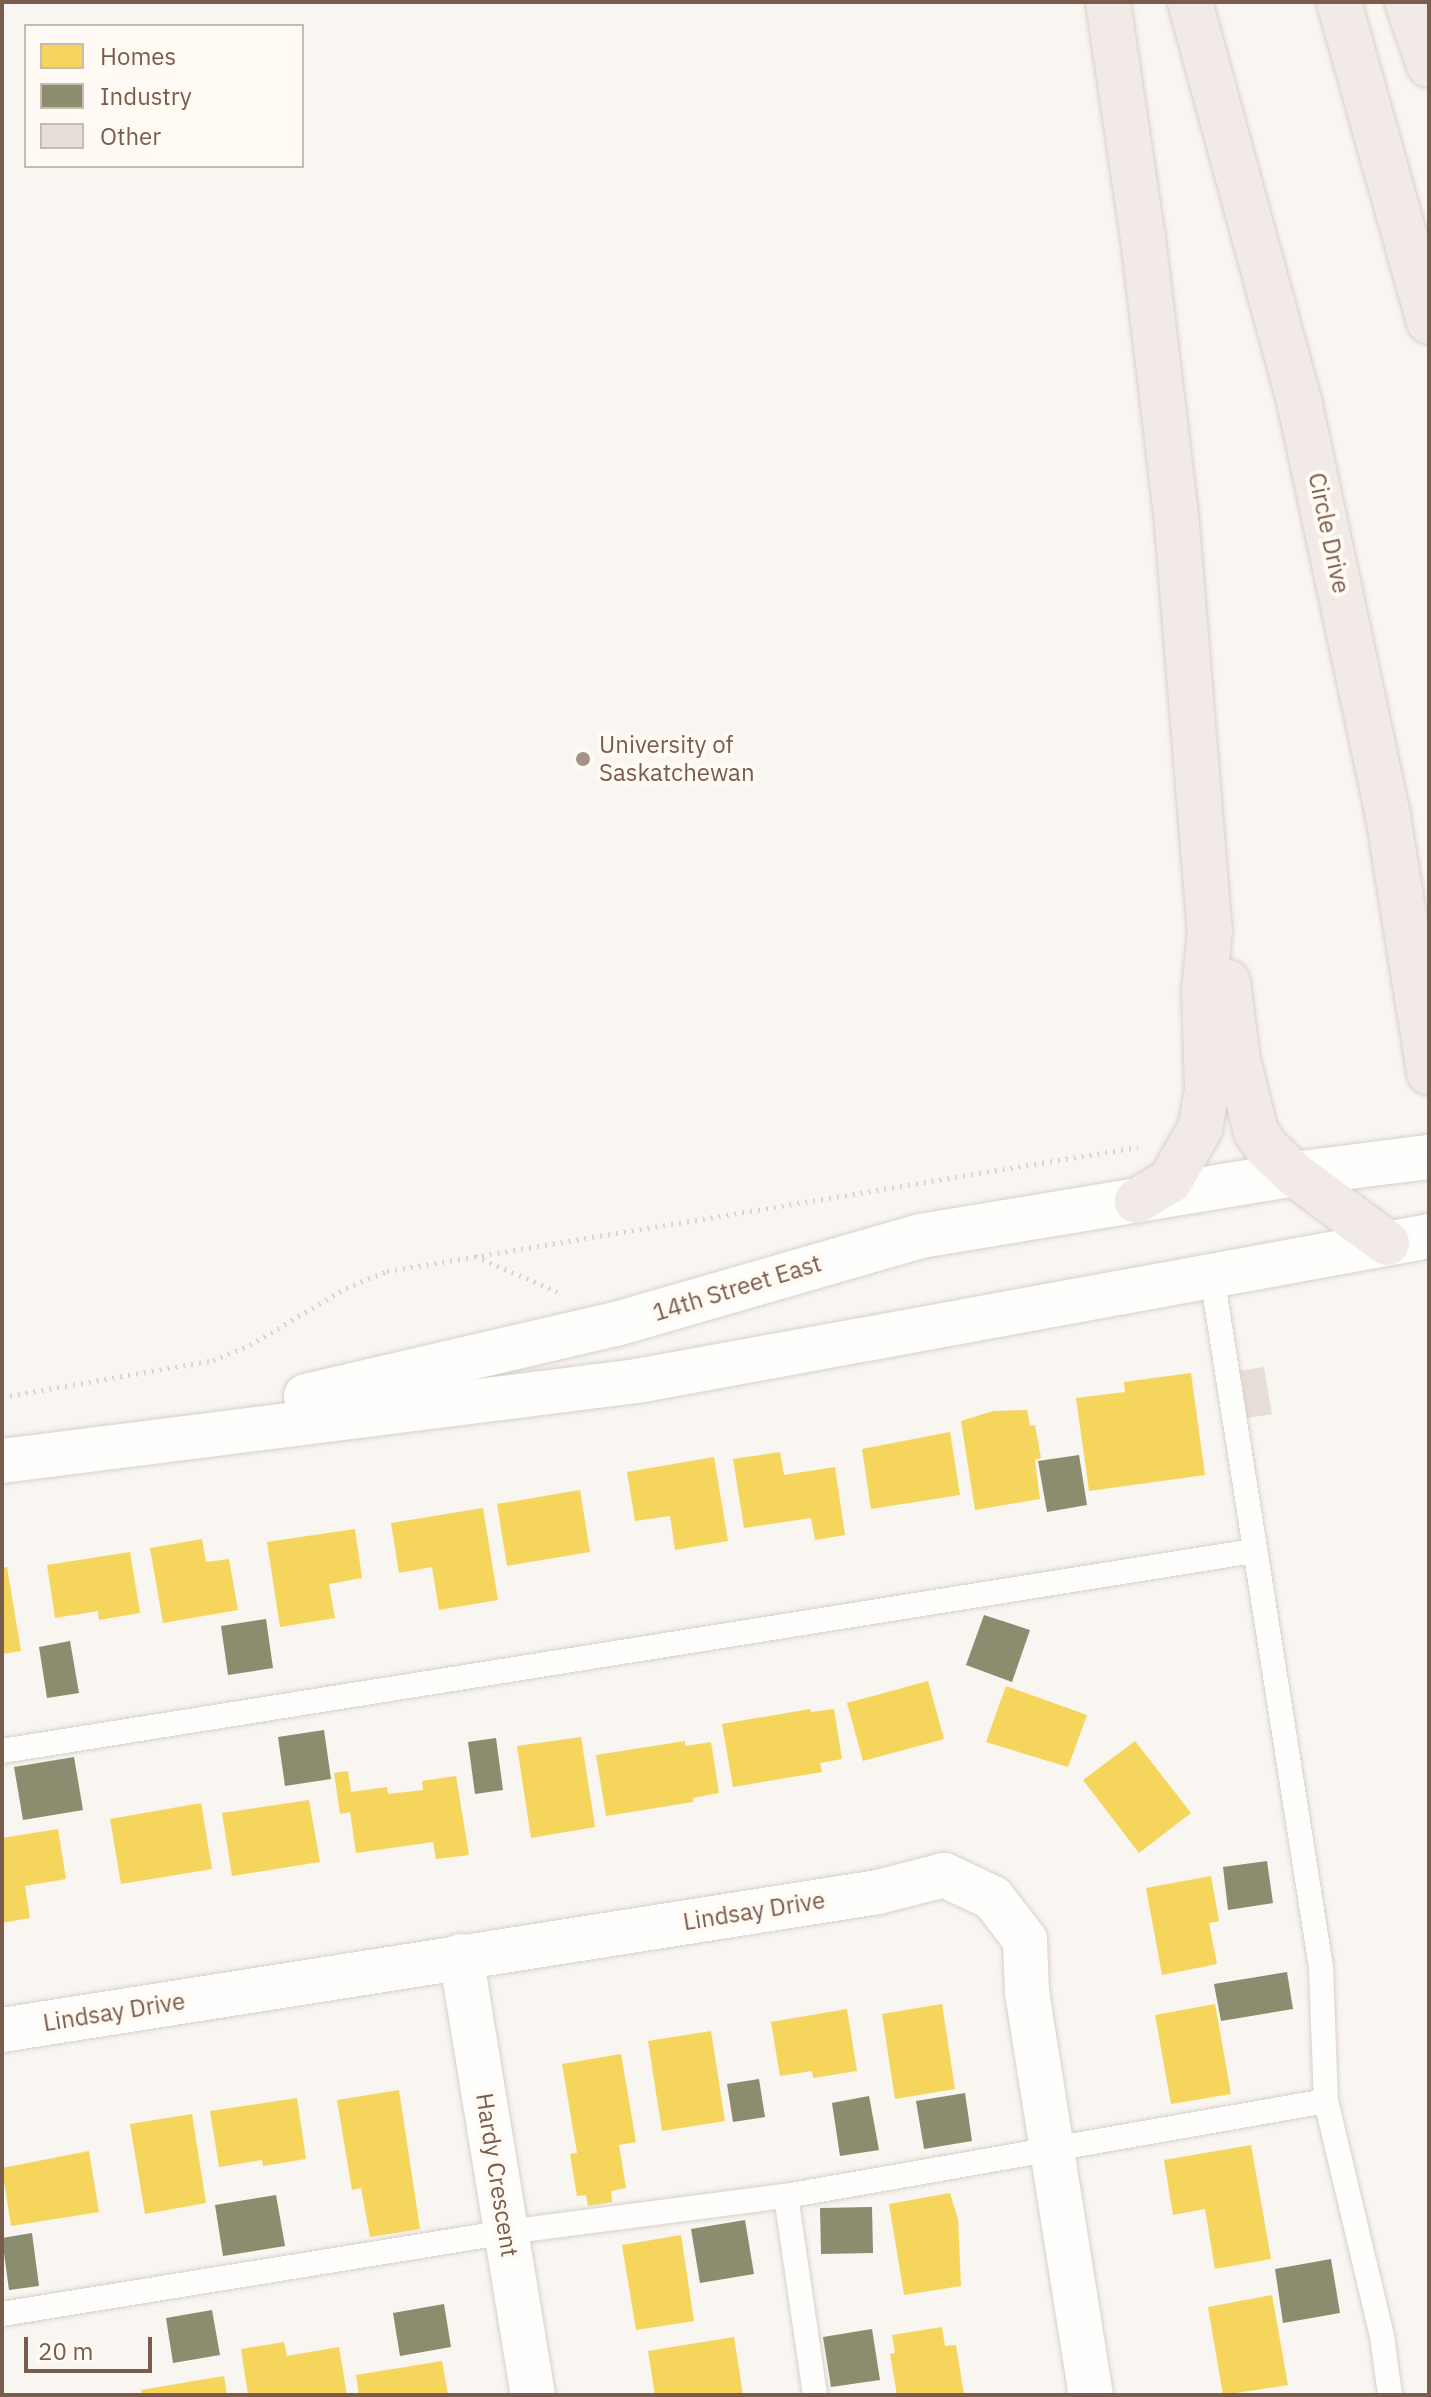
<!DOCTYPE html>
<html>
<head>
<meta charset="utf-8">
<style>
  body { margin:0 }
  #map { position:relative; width:1431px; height:2397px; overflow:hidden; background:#f9f5f0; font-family:"IBM Plex Sans",sans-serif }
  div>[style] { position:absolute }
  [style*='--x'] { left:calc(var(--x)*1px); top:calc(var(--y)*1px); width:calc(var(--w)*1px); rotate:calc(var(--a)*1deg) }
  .homes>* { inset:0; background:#f6d55c }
  .industry>* { inset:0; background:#8c8c6e }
  .building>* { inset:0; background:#e6ded7 }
  .path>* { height:5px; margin-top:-2.5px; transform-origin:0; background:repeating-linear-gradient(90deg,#dcd5d0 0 2px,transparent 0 8px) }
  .roads { filter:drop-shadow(0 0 2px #d7d1cb) drop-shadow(0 0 2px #d7d1cb) }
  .service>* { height:24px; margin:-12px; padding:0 12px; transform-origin:12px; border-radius:12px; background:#fefefd }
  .minor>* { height:44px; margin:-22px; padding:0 22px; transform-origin:22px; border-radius:22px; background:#fefefd }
  .tertiary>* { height:44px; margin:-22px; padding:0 22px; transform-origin:22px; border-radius:22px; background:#fefefd }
  .motorway>* { height:44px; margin:-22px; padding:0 22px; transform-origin:22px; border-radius:22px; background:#f2eae7 }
  .dots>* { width:22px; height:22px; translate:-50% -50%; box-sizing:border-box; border:4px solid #fffaf3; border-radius:50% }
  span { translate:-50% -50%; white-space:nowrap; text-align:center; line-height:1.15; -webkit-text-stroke:8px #fffaf3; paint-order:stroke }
  .street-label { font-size:24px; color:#7a5c4d }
  .poi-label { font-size:24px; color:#7a5c4d }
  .left { translate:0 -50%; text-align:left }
  .frame { position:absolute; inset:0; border:4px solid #7a5c4d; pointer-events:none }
  .legend { position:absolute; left:24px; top:24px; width:280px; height:144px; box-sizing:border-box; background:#fffaf3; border:2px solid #cabbb1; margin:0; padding:10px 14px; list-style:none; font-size:24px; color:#7a5c4d }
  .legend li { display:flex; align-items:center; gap:16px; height:40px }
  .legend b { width:40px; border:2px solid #cabbb1 }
  .scale { position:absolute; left:24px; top:2337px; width:128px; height:36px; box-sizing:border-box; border:4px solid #7a5c4d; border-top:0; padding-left:10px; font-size:24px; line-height:28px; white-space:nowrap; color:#7a5c4d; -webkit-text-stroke:6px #fffaf3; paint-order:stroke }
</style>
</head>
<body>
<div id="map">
  <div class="homes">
    <div style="clip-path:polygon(1191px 1373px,1205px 1475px,1089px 1491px,1076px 1398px,1125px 1392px,1124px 1382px)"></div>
    <div style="clip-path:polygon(1027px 1410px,1030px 1426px,1035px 1425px,1041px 1458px,1035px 1460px,1040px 1499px,975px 1510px,961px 1421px,993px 1411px)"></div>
    <div style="clip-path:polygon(950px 1432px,960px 1495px,871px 1509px,862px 1449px)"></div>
    <div style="clip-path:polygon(780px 1452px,784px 1475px,835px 1467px,845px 1535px,815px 1540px,811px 1518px,744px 1528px,733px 1459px)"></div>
    <div style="clip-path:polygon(714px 1457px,728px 1541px,675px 1550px,670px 1516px,635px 1521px,627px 1472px)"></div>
    <div style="clip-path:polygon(580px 1490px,590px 1552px,507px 1566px,497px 1504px)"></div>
    <div style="clip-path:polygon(483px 1508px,498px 1600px,439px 1610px,432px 1567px,399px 1573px,391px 1523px)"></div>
    <div style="clip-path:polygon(355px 1529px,362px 1578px,329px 1584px,335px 1618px,280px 1627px,267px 1542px)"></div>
    <div style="clip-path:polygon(202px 1539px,206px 1562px,229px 1559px,238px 1610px,163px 1623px,150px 1548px)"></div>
    <div style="clip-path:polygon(130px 1552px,140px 1613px,99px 1620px,98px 1611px,55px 1618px,47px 1565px)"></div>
    <div style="clip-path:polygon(7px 1567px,21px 1651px,2px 1654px,2px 1568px)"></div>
    <div style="clip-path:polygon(928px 1681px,944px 1739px,863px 1761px,847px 1703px)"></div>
    <div style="clip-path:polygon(1006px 1686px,1087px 1715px,1068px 1767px,986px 1742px)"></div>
    <div style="clip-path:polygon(810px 1709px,811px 1712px,834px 1709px,842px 1759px,820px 1763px,822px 1772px,733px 1787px,722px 1724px)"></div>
    <div style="clip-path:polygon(581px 1737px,595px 1827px,531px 1838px,517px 1746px)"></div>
    <div style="clip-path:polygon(685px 1741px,685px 1746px,711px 1742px,719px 1793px,693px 1798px,693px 1802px,606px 1816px,596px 1755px)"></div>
    <div style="clip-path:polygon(1135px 1741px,1191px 1813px,1139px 1853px,1083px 1780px)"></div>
    <div style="clip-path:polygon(348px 1771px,351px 1792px,387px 1787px,388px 1794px,423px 1790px,422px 1781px,456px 1776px,469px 1855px,436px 1859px,433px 1842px,356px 1853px,350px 1812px,340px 1814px,334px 1773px)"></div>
    <div style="clip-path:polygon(309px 1800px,320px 1862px,232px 1876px,222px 1813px)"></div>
    <div style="clip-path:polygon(201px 1803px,212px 1869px,121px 1884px,110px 1819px)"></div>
    <div style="clip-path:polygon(58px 1829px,66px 1879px,25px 1886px,30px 1918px,2px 1923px,2px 1838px)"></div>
    <div style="clip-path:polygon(1211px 1876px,1219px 1921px,1209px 1923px,1217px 1964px,1162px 1975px,1146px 1888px)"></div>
    <div style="clip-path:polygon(942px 2004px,955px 2089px,895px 2099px,882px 2014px)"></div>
    <div style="clip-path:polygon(1215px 2004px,1231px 2094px,1171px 2104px,1155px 2015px)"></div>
    <div style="clip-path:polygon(847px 2009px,857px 2071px,813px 2078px,812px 2071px,780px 2076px,771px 2022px)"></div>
    <div style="clip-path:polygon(711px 2031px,725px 2121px,662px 2131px,648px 2041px)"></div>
    <div style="clip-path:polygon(621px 2054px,636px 2142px,619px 2145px,626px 2188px,611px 2191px,612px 2202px,588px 2206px,586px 2195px,577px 2196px,570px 2154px,577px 2153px,562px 2064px)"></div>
    <div style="clip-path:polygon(399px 2090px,420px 2229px,370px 2237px,361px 2188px,352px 2190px,337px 2100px)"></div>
    <div style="clip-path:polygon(297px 2098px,306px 2159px,263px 2166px,262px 2160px,219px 2167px,210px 2111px)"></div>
    <div style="clip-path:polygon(192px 2114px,206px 2203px,145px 2214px,130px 2124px)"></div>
    <div style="clip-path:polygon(1251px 2145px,1271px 2259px,1215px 2269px,1205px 2209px,1173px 2215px,1164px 2160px)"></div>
    <div style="clip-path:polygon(89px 2151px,99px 2212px,11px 2226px,2px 2168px)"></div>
    <div style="clip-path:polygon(950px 2193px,958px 2219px,961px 2286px,904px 2295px,889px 2204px)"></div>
    <div style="clip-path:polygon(681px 2235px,694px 2321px,636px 2330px,622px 2245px)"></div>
    <div style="clip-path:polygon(1272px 2295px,1288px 2385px,1223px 2395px,1208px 2307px)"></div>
    <div style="clip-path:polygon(942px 2327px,945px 2346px,956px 2345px,964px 2395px,897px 2395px,890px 2354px,895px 2353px,892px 2335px)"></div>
    <div style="clip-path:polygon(734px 2337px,743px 2395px,655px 2395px,648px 2351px)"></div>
    <div style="clip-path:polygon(284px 2342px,287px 2356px,339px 2347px,347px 2395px,248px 2395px,241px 2349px)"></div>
    <div style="clip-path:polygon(442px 2361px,448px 2395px,359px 2395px,356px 2375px)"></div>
    <div style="clip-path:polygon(224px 2376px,227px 2395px,142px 2395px,141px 2390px)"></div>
  </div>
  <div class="industry">
    <div style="clip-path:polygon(1079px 1455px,1087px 1505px,1047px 1512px,1038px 1461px)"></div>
    <div style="clip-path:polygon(984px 1615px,1030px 1630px,1012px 1682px,966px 1665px)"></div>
    <div style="clip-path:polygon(266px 1619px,273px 1668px,228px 1675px,221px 1626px)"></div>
    <div style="clip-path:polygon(70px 1641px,79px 1693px,47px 1698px,39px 1647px)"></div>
    <div style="clip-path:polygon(324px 1730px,331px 1779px,285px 1786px,278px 1737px)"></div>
    <div style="clip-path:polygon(496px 1738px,503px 1790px,475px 1794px,468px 1742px)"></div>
    <div style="clip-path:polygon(74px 1757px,83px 1810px,23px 1820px,14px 1767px)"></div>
    <div style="clip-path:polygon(1267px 1861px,1273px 1903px,1228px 1910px,1223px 1867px)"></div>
    <div style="clip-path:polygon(1287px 1972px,1293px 2009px,1221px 2021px,1214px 1984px)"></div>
    <div style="clip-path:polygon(759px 2079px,765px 2117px,733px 2122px,727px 2084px)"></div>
    <div style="clip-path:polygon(965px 2093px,972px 2141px,924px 2149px,916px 2101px)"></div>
    <div style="clip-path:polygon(869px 2096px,879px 2150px,840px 2156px,832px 2103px)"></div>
    <div style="clip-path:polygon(276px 2195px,285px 2246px,223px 2256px,215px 2205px)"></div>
    <div style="clip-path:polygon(872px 2207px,873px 2253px,821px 2254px,820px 2208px)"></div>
    <div style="clip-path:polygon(745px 2220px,754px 2274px,700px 2283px,691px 2229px)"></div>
    <div style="clip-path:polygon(32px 2233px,39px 2286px,9px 2290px,2px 2238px)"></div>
    <div style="clip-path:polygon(1331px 2259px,1340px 2313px,1283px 2323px,1275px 2269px)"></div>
    <div style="clip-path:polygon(444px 2304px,451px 2347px,400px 2356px,393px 2313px)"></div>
    <div style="clip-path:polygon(212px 2310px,220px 2355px,173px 2363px,166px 2318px)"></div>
    <div style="clip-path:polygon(872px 2329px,880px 2380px,831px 2387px,823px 2337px)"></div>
  </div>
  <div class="building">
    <div style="clip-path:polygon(1264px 1367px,1272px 1414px,1247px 1418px,1240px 1371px)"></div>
  </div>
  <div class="path">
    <div style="--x:475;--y:1256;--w:90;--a:23.4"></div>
    <div style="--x:2;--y:1397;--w:214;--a:-9.9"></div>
    <div style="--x:213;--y:1360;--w:40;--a:-22"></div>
    <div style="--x:250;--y:1345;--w:112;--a:-30.7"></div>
    <div style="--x:346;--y:1288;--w:44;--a:-22.5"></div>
    <div style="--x:387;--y:1271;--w:761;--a:-9.38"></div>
  </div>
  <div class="roads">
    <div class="service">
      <div style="--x:1212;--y:1276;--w:700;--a:81.04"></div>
      <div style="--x:1321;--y:1967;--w:134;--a:87.9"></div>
      <div style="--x:1326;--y:2101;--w:242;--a:76.6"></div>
      <div style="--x:1382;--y:2336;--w:60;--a:82.3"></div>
      <div style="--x:2;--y:1751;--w:1268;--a:-9.08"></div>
      <div style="--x:786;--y:2196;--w:201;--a:81.7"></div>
      <div style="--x:2;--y:2314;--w:512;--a:-9.22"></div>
      <div style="--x:507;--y:2232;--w:281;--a:-7.4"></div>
      <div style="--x:786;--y:2196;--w:548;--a:-9.98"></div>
    </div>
    <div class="minor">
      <div style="--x:461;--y:1956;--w:445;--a:80.7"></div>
      <div style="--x:2;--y:2030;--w:887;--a:-8.95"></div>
      <div style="--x:878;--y:1892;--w:68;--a:-14.4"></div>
      <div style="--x:944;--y:1875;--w:54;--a:25.1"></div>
      <div style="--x:993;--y:1898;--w:53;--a:52.7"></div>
      <div style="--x:1025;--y:1940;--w:52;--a:87.8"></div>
      <div style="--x:1027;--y:1992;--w:408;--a:81"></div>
    </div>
    <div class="tertiary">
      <div style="--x:306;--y:1396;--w:318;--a:-13.1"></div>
      <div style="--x:616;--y:1324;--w:317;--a:-16.1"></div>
      <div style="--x:921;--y:1236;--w:378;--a:-9.4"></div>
      <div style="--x:1294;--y:1174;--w:136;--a:-7.2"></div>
      <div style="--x:2;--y:1461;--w:640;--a:-7.18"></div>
      <div style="--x:637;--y:1381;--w:805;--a:-10.37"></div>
    </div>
    <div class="motorway">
      <div style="--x:1108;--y:2;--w:239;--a:81.6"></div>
      <div style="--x:1143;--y:238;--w:289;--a:83.2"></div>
      <div style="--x:1177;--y:525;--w:407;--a:85.4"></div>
      <div style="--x:1210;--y:931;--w:59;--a:95.8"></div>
      <div style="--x:1204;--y:990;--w:100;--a:88.3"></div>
      <div style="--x:1207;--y:1090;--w:40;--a:100"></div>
      <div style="--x:1200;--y:1129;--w:60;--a:120"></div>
      <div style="--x:1170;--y:1181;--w:39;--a:149"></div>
      <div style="--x:1190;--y:2;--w:418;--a:74.7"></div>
      <div style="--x:1300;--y:405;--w:420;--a:77.9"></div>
      <div style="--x:1388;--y:816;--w:260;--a:80.9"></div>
      <div style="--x:1339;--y:2;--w:332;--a:74.3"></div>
      <div style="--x:1407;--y:2;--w:67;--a:70.8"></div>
      <div style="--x:1228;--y:982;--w:79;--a:82.7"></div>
      <div style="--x:1238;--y:1060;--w:74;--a:76"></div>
      <div style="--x:1256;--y:1132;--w:19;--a:55"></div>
      <div style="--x:1267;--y:1148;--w:37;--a:44"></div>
      <div style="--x:1294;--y:1174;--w:116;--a:36.6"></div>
    </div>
  </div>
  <div class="dots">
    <div style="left:583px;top:759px;background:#a69286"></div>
  </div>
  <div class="street-label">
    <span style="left:1329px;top:533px;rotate:78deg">Circle Drive</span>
    <span style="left:737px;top:1288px;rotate:-17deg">14th Street East</span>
    <span style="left:754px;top:1911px;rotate:-9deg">Lindsay Drive</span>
    <span style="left:114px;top:2012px;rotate:-9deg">Lindsay Drive</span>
    <span style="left:497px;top:2175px;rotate:81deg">Hardy Crescent</span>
  </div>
  <div class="poi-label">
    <span class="left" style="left:599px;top:759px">University of<br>Saskatchewan</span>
  </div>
  <div class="frame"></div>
  <ul class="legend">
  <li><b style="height:22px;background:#f6d55c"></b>Homes</li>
  <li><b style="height:22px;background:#8c8c6e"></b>Industry</li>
  <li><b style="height:22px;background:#e6ded7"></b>Other</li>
  </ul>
  <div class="scale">20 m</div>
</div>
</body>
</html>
